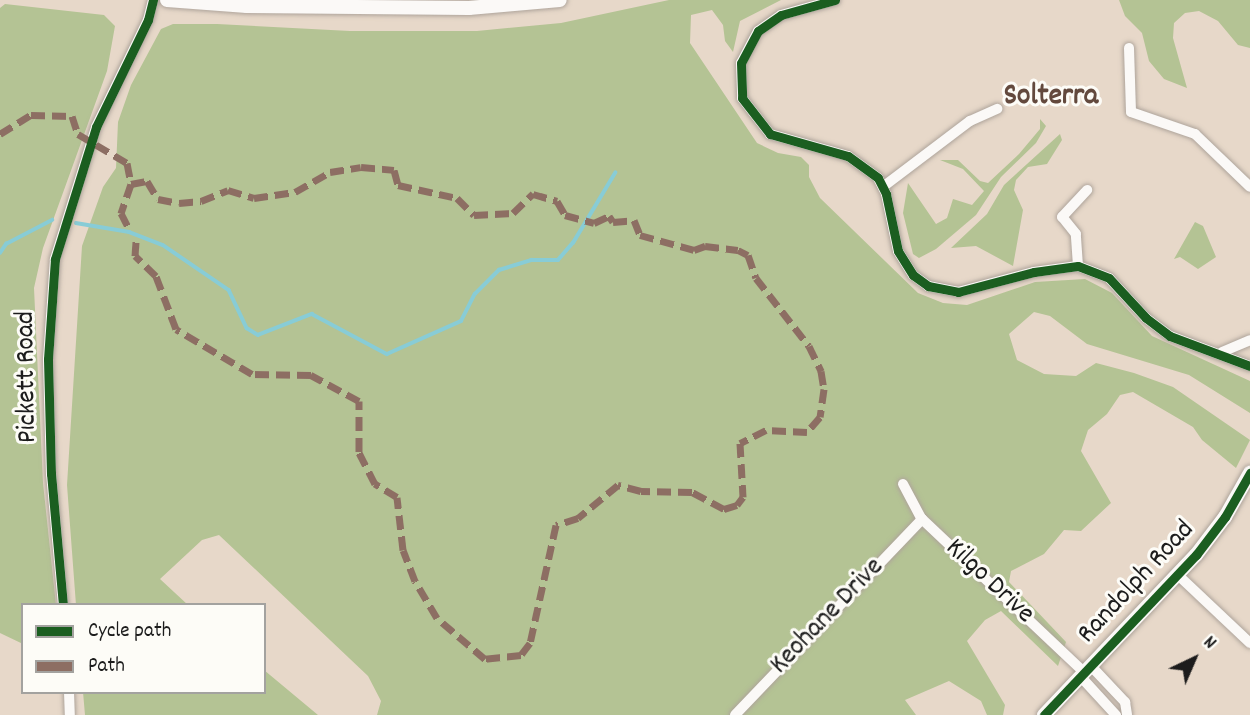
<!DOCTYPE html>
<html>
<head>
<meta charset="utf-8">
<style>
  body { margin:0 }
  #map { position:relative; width:1250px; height:715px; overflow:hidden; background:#e7d8c9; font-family:Dekko,sans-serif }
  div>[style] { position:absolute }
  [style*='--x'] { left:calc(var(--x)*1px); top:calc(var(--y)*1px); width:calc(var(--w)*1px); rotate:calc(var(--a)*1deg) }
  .forest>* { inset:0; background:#b4c394 }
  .stream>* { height:3.5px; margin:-1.75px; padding:0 1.75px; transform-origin:1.75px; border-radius:1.75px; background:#88ccd6 }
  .roads { filter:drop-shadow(0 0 2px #aea49b) drop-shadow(0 0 2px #aea49b) }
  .street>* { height:10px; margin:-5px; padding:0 5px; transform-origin:5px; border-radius:5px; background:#fbf9f7 }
  .secondary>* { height:14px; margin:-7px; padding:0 7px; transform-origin:7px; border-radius:7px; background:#fbf9f7 }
  .quiet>* { height:7px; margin-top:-3.5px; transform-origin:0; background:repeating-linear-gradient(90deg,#8d6e63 0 14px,transparent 0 21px) }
  .cycleway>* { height:9px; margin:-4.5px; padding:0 4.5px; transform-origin:4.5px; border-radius:4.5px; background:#1b5e20 }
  span { translate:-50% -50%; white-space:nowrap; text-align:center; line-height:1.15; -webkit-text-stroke:6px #fdfcf7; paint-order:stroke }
  .street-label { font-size:28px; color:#1c1c1c }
  .neighbourhood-label { font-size:30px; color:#63493d; font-weight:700 }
  .legend { position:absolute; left:21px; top:603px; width:245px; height:91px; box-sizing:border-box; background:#fdfcf7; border:2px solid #a3a29f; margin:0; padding:9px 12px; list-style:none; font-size:21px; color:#1c1c1c }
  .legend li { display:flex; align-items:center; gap:14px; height:35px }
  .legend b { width:35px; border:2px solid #a3a29f }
  .north { position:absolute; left:1159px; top:624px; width:70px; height:70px; -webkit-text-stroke:5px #fdfcf7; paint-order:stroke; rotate:44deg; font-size:19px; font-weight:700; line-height:28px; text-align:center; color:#1c1c1c }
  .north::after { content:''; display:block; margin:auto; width:24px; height:32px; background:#1c1c1c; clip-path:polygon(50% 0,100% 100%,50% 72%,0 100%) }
</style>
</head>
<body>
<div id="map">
  <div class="forest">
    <div style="clip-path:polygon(669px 0,781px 0,740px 21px,733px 52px,725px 41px,723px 25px,712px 10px,691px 15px,690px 43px,757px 143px,778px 153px,801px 157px,809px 165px,809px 177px,820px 198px,918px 293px,943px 303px,967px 305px,1035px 282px,1085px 279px,1112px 293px,1152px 336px,1250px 381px,1250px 413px,1189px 375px,1087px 344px,1050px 316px,1034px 312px,1009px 334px,1017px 360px,1044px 374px,1076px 376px,1096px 363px,1134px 373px,1173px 387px,1250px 440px,1236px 468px,1202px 440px,1193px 427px,1133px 392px,1120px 395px,1107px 414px,1088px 430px,1081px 451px,1111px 503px,1081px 531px,1064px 530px,1044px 554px,1011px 571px,1009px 582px,1066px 642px,1058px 666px,1001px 611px,985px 620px,967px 641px,1005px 705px,1003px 715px,987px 715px,981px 701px,949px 681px,905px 700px,916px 715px,377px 715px,381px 701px,368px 676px,219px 535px,202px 540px,160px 579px,188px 605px,76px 605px,67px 485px,82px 246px,103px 187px,116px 168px,118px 122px,131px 85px,161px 29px,173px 24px,217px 24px,350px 31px,477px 31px,561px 23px)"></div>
    <div style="clip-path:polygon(1119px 0,1250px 0,1250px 48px,1238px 45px,1218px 21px,1199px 11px,1185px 13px,1174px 23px,1173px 38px,1187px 88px,1164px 79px,1149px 61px,1142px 33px,1125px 16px)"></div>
    <div style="clip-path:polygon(5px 4px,104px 15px,115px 26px,107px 71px,43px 248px,34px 288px,43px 483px,56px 605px,23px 605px,23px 644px,0 633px,0 8px)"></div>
    <div style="clip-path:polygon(1040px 119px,1046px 126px,1036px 143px,1001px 177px,976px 215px,936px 249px,919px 258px,913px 254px,903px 213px,908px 183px,936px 224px,947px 218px,953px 199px,972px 205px,984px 191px,963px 169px,940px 160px,958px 160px,980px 181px,988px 183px,1019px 154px,1040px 129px)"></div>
    <div style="clip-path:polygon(1060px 134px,1062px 140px,1047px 164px,1028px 167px,1016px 180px,1014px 190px,1023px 210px,1013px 266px,976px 246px,951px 248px,987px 214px,1004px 185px)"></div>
    <div style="clip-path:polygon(1195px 222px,1203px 226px,1216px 257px,1198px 269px,1180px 257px,1174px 259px)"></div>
    <div style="clip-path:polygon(264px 670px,318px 715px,85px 715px,83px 692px,264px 692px)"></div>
  </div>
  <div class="stream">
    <div style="--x:76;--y:223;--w:54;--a:9.6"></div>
    <div style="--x:129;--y:232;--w:36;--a:21"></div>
    <div style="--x:163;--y:245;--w:80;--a:34.3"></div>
    <div style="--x:229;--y:290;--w:42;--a:64.7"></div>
    <div style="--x:247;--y:328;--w:13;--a:32"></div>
    <div style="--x:258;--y:335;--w:58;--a:-21.3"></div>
    <div style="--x:312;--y:314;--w:85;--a:28.1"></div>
    <div style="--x:387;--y:354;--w:81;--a:-24"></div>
    <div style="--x:461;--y:321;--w:30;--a:-63"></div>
    <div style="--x:475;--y:294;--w:34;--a:-45"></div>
    <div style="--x:499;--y:270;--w:34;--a:-17"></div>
    <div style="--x:531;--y:260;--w:27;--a:0"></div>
    <div style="--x:558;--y:260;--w:23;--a:-49"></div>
    <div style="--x:573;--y:243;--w:82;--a:-59"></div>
    <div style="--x:0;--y:253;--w:11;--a:-56"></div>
    <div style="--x:6;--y:244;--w:52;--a:-27.6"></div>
  </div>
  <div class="roads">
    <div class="street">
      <div style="--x:835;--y:0;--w:56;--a:164.5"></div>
      <div style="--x:781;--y:15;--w:28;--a:145"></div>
      <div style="--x:758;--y:31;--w:36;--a:118"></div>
      <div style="--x:741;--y:63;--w:35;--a:88"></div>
      <div style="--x:742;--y:98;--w:46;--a:52.1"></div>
      <div style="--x:770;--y:134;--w:81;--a:15.8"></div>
      <div style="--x:848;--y:156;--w:37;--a:36"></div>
      <div style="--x:878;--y:178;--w:18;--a:63"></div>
      <div style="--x:886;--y:194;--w:58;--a:78.1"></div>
      <div style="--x:898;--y:251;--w:28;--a:58"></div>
      <div style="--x:913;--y:275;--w:19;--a:36"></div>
      <div style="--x:928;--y:286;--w:31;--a:11"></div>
      <div style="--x:958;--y:292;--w:79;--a:-14.7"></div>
      <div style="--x:1034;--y:272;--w:44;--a:-7.8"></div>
      <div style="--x:1078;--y:266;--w:33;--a:21"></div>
      <div style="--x:1109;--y:278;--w:54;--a:47.2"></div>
      <div style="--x:1146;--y:318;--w:30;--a:37"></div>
      <div style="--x:1170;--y:336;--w:85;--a:20.6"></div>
      <div style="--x:1129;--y:48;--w:64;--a:88.2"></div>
      <div style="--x:1131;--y:112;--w:68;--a:19"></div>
      <div style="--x:1195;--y:134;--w:76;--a:43.9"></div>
      <div style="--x:884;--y:186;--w:108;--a:-37.1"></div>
      <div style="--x:970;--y:121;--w:30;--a:-24"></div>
      <div style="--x:1078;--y:266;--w:32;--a:-94"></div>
      <div style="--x:1076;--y:234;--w:22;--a:-129"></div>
      <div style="--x:1062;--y:217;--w:37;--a:-47"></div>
      <div style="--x:1222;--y:352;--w:30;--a:-23"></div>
      <div style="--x:903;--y:484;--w:40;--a:62"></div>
      <div style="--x:922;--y:519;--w:224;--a:43.4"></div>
      <div style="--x:1178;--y:575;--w:99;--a:43.4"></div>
      <div style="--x:63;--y:605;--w:132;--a:-95.2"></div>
      <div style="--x:51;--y:474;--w:115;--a:-91.5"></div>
      <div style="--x:48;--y:359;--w:100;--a:-86"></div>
      <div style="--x:55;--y:259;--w:138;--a:-72.7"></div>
      <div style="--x:96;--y:127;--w:119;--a:-64.1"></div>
      <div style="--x:148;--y:20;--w:21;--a:-76"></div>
      <div style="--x:1091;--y:666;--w:50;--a:46.6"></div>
      <div style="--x:1125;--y:702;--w:13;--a:81"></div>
      <div style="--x:1081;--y:677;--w:52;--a:47.4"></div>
      <div style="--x:69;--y:692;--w:23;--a:88"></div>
      <div style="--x:735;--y:715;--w:271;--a:-46.3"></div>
    </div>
    <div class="secondary">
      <div style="--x:167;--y:0;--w:80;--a:4.3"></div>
      <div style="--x:247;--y:6;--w:222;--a:0.5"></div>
      <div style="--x:469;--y:8;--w:91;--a:-5"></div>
      <div style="--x:1044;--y:715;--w:221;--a:-46.5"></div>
      <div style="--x:1196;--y:555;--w:48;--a:-52.7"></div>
      <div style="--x:1225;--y:517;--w:51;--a:-60.4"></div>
    </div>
  </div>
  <div class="quiet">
    <div style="--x:0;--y:134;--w:36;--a:-32"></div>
    <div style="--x:31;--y:115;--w:41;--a:1.4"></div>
    <div style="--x:72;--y:116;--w:19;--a:72"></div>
    <div style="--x:78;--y:134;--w:57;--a:30.6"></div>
    <div style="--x:127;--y:163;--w:21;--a:79"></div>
    <div style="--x:131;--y:184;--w:31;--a:109"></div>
    <div style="--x:121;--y:213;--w:16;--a:63"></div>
    <div style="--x:131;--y:184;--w:16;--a:-11"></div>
    <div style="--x:147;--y:181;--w:21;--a:59"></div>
    <div style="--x:158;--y:199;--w:21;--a:11"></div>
    <div style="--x:179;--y:203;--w:22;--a:-5"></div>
    <div style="--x:201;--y:201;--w:29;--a:-22"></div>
    <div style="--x:228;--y:190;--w:27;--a:17"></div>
    <div style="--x:254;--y:198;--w:41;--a:-8.3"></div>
    <div style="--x:295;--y:192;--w:40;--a:-29.7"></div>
    <div style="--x:330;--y:172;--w:31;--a:-9"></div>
    <div style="--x:361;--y:167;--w:33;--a:5"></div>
    <div style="--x:394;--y:170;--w:16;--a:75"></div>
    <div style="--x:398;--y:185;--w:60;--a:12.4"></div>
    <div style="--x:457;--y:198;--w:24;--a:45"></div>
    <div style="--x:474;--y:215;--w:39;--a:-3"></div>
    <div style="--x:513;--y:213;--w:28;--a:-44"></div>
    <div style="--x:533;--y:194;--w:25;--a:16"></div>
    <div style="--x:557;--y:201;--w:16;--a:60"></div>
    <div style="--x:565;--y:215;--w:30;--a:15"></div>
    <div style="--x:594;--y:223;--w:17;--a:-25"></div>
    <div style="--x:609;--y:216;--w:7;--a:56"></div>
    <div style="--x:613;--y:222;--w:21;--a:-5"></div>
    <div style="--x:634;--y:220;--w:16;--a:68"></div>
    <div style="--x:640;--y:235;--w:56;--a:15.5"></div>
    <div style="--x:694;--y:250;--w:12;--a:-20"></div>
    <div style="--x:705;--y:246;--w:33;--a:7"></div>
    <div style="--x:738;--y:250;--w:11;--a:27"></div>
    <div style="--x:748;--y:255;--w:24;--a:71"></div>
    <div style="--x:756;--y:278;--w:86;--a:52.1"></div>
    <div style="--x:809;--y:346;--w:28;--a:64"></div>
    <div style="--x:821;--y:371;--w:18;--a:81"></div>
    <div style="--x:824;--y:389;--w:28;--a:98"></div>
    <div style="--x:820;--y:417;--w:20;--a:131"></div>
    <div style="--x:807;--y:432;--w:41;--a:-177.2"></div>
    <div style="--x:766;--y:430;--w:29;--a:153"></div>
    <div style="--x:740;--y:443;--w:54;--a:86.8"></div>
    <div style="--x:743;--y:497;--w:10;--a:127"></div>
    <div style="--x:737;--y:505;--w:14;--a:163"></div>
    <div style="--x:724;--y:509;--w:36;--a:-152"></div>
    <div style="--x:692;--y:492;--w:51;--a:-178.9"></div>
    <div style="--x:641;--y:491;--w:24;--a:-165"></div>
    <div style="--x:618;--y:485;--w:52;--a:140.5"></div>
    <div style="--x:578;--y:518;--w:23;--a:162"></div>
    <div style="--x:556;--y:525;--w:121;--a:102.4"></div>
    <div style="--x:530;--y:643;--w:15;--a:127"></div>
    <div style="--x:521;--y:655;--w:36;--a:174"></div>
    <div style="--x:485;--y:659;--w:63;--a:-139.5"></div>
    <div style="--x:437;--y:618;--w:43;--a:-120.7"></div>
    <div style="--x:415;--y:581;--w:33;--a:-111"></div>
    <div style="--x:403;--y:550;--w:53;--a:-96.5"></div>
    <div style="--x:397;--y:497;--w:26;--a:-149"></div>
    <div style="--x:375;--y:484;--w:36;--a:-117"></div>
    <div style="--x:359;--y:452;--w:51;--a:-90"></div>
    <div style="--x:359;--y:401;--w:55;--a:-151.6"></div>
    <div style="--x:311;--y:375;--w:59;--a:-179"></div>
    <div style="--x:252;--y:374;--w:88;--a:-149.4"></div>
    <div style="--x:176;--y:329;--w:57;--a:-110.7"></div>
    <div style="--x:156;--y:276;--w:29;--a:-136"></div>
    <div style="--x:135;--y:256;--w:15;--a:-86"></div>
  </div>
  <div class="cycleway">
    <div style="--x:835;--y:0;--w:56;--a:164.5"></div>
    <div style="--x:781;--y:15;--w:28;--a:145"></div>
    <div style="--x:758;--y:31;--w:36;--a:118"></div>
    <div style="--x:741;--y:63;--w:35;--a:88"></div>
    <div style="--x:742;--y:98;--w:46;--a:52.1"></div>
    <div style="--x:770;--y:134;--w:81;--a:15.8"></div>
    <div style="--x:848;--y:156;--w:37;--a:36"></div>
    <div style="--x:878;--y:178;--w:18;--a:63"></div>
    <div style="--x:886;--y:194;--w:58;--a:78.1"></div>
    <div style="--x:898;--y:251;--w:28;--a:58"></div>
    <div style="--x:913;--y:275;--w:19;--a:36"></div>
    <div style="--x:928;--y:286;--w:31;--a:11"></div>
    <div style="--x:958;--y:292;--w:79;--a:-14.7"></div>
    <div style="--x:1034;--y:272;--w:44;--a:-7.8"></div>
    <div style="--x:1078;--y:266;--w:33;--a:21"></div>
    <div style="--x:1109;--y:278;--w:54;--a:47.2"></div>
    <div style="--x:1146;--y:318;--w:30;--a:37"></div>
    <div style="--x:1170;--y:336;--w:85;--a:20.6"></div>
    <div style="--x:63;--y:605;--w:132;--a:-95.2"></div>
    <div style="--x:51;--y:474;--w:115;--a:-91.5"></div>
    <div style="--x:48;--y:359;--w:100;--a:-86"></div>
    <div style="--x:55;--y:259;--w:138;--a:-72.7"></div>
    <div style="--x:96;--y:127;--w:119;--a:-64.1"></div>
    <div style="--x:148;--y:20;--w:21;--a:-76"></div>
    <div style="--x:1044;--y:715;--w:221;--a:-46.5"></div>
    <div style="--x:1196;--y:555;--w:48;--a:-52.7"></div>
    <div style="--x:1225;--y:517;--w:51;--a:-60.4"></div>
  </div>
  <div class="street-label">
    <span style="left:28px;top:377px;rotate:-91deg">Pickett Road</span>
    <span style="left:989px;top:582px;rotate:43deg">Kilgo Drive</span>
    <span style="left:1137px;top:583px;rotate:-47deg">Randolph Road</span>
    <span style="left:828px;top:617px;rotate:-46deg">Keohane Drive</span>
  </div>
  <div class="neighbourhood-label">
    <span style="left:1051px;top:98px">Solterra</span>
  </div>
  <ul class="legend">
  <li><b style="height:9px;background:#1b5e20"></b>Cycle path</li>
  <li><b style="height:9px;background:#8d6e63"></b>Path</li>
  </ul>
  <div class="north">N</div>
</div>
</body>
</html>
